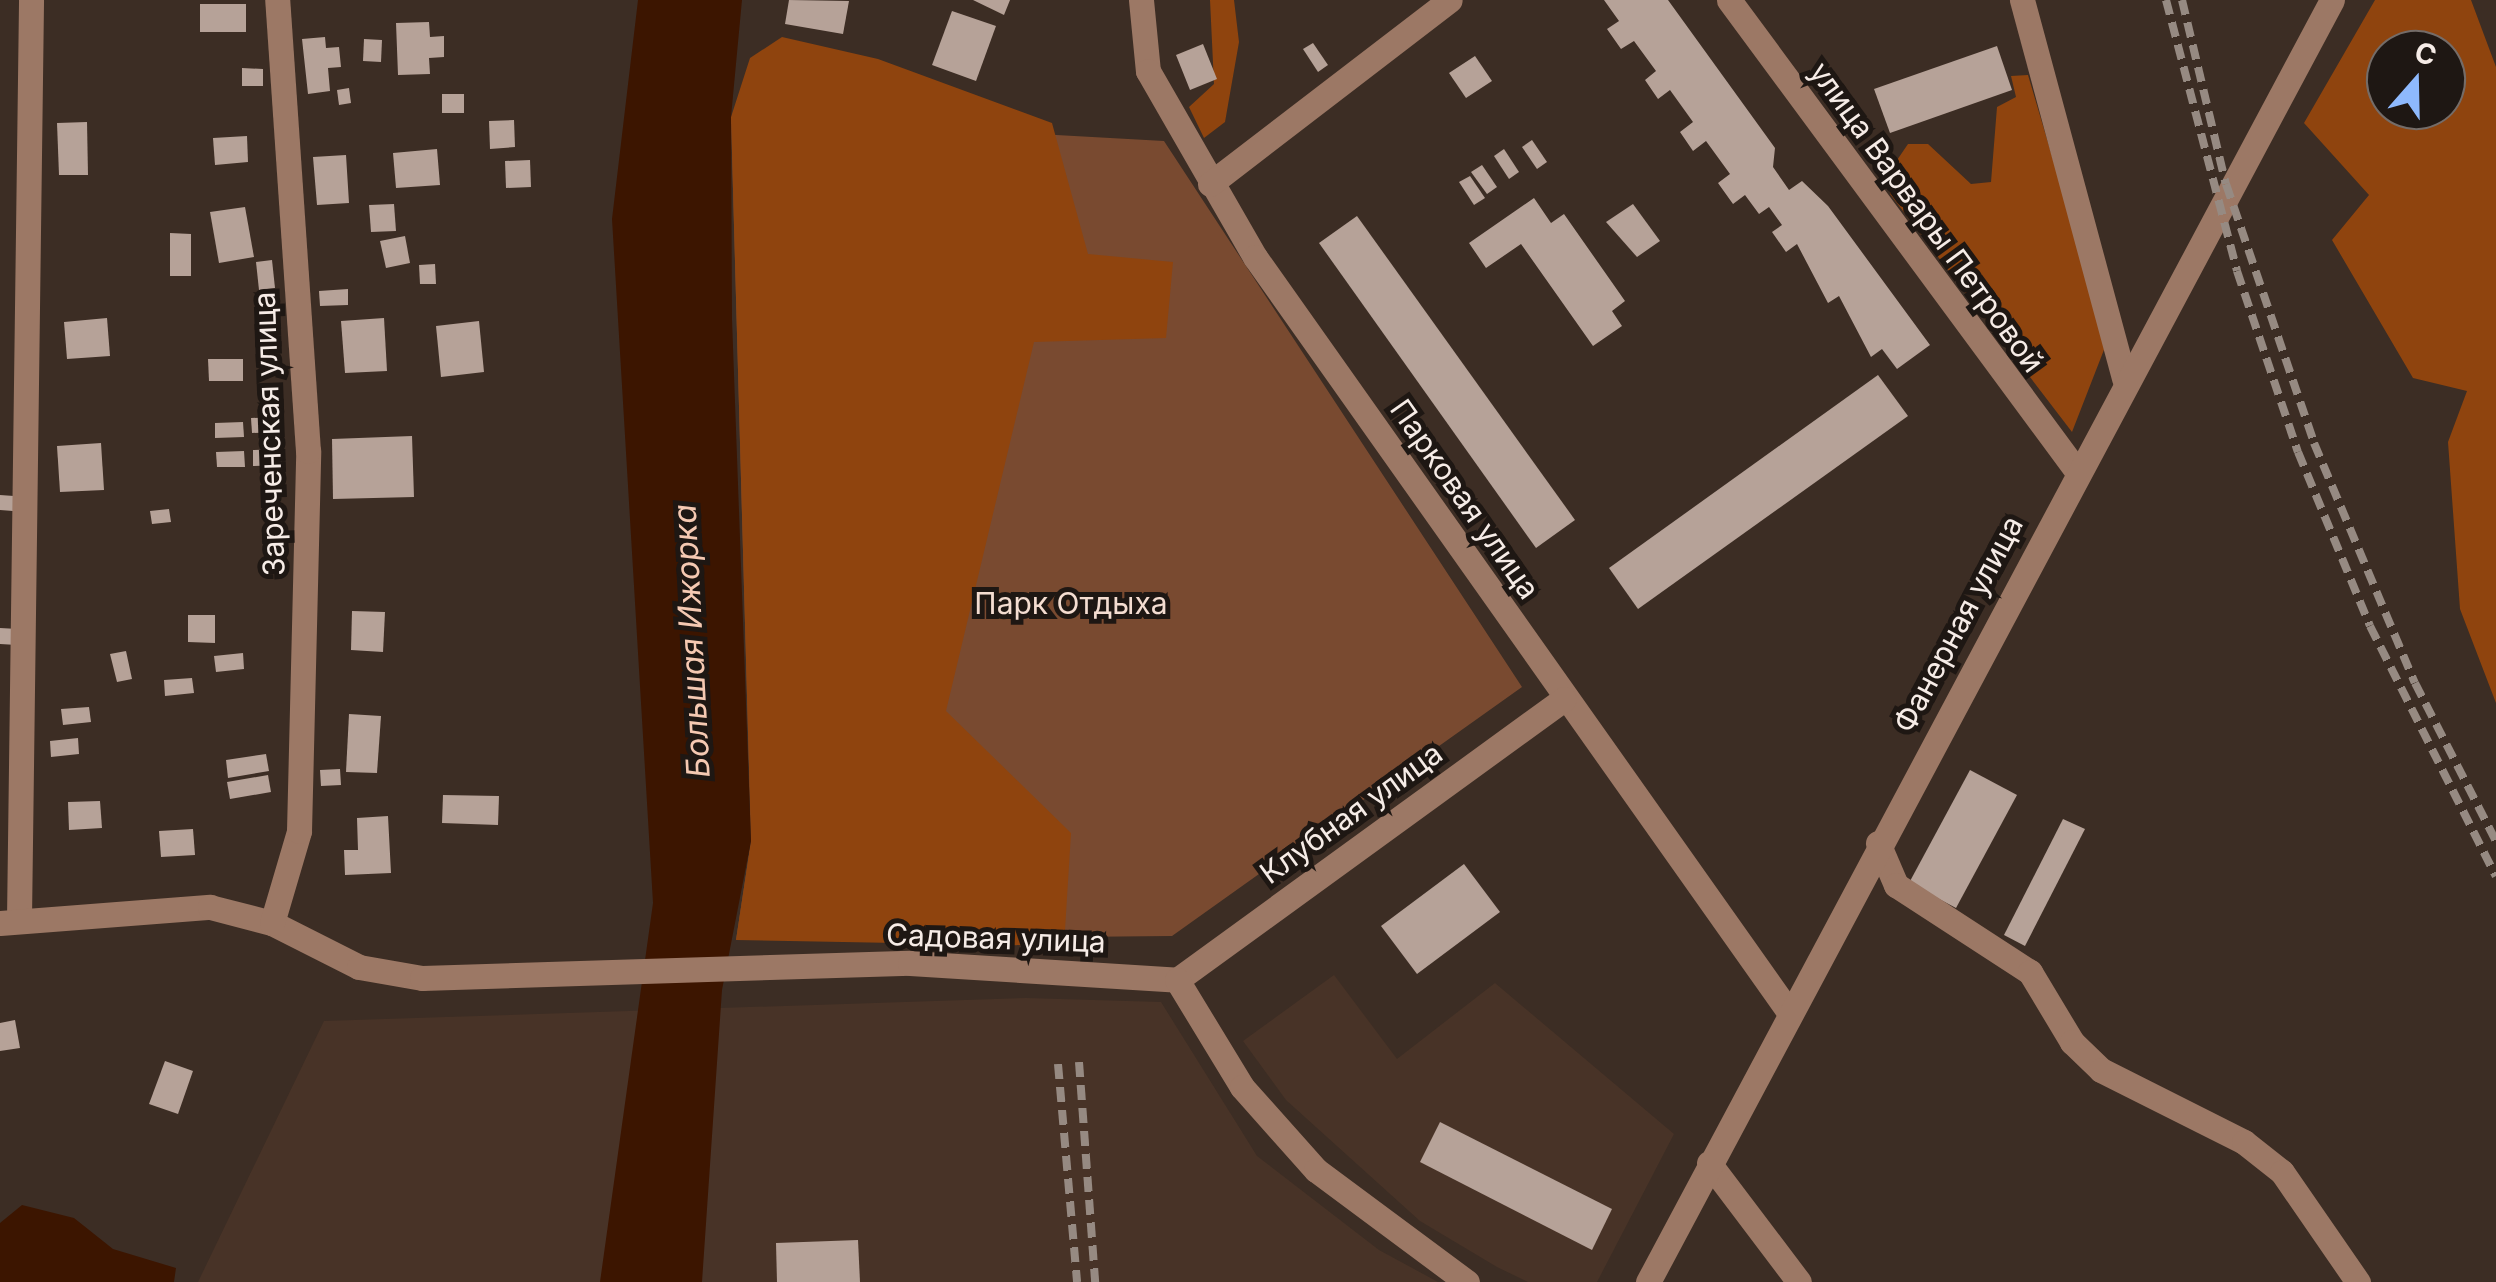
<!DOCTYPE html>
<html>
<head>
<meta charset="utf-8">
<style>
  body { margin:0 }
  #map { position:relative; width:2496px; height:1282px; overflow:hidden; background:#3c2d24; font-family:Inter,sans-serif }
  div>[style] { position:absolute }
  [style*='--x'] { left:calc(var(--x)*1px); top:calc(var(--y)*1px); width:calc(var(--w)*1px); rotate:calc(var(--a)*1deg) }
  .built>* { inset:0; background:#483327 }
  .green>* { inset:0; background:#794a30 }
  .forest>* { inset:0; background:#8f440e }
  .water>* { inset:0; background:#3c1500 }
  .building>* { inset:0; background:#b6a298 }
  .minor>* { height:25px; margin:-12.5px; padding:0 12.5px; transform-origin:12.5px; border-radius:12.5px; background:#9c7865 }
  .rail>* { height:8px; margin-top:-4px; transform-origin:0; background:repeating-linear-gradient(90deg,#968a82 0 15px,transparent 0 23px) }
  span { translate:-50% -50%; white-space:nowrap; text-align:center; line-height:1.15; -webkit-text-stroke:10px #1e1713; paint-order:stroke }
  .street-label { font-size:30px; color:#f6ece7 }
  .park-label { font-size:30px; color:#f4ddd1 }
  .water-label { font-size:32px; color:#f5c9b2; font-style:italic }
  .north { position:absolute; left:2366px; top:30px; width:100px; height:100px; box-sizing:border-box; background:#1e1713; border:2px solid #746c68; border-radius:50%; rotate:20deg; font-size:28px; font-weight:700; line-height:40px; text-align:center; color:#f6ece7 }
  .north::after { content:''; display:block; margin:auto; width:35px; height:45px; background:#8eb9fd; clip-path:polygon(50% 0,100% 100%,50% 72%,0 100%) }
</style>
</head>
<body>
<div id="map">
  <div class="built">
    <div style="clip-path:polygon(1334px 975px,1397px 1059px,1495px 983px,1674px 1134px,1597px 1282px,1528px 1282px,1497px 1267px,1420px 1221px,1286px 1100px,1243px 1041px)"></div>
    <div style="clip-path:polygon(1026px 998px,1161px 1002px,1257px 1156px,1379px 1250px,1438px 1282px,198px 1282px,324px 1021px)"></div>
  </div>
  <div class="green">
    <div style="clip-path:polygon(731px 117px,1164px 141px,1522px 687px,1172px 936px,736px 940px,751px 841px)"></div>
  </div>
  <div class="forest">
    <div style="clip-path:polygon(1210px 0,1234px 0,1239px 42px,1225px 122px,1204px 138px,1189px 107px,1214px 84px)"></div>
    <div style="clip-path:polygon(evenodd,2375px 0,2471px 0,2496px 67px,2496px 703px,2460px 609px,2448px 442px,2467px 391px,2413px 378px,2332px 240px,2369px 195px,2304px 123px,2375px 0,2386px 50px,2446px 50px,2446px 110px,2386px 110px,2386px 50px)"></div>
    <div style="clip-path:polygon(782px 37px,878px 59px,1052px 123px,1088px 254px,1173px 262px,1166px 338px,1034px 342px,946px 711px,1071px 833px,1064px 946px,736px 940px,751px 841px,731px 117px,750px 58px)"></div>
    <div style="clip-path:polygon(2028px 75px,2107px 342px,2072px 432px,1890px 194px,1893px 166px,1908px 144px,1928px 144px,1971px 184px,1991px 182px,1997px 107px,2016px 97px,2011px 76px)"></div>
  </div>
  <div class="water">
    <div style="clip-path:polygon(638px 0,742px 0,731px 117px,732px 319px,751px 841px,722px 990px,702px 1282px,600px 1282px,653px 903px,612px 219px)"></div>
    <div style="clip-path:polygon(22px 1205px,74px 1218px,113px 1249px,176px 1268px,174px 1282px,0 1282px,0 1223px)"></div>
  </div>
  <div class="building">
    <div style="clip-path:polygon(789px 0,849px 1px,843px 34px,785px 24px)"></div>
    <div style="clip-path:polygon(973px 0,1010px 0,1004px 15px)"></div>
    <div style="clip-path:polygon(1604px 0,1668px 0,1775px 148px,1773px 167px,1789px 190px,1802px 181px,1828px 206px,1930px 345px,1897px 369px,1882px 349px,1871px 357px,1839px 296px,1828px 303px,1797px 244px,1786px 252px,1772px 232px,1782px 225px,1769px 207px,1759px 214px,1745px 195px,1733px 204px,1718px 183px,1730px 174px,1706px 141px,1693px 151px,1680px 132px,1693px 122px,1670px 90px,1658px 99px,1645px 80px,1656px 71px,1634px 41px,1621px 49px,1607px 29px,1619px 21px)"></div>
    <div style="clip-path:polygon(200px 4px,246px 4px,246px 32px,200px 32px)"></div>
    <div style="clip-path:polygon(952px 11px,996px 26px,976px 81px,932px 65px)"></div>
    <div style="clip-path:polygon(429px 22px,430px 37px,444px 36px,444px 57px,429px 58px,430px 74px,398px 75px,396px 23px)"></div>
    <div style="clip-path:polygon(325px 37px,326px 48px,339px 47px,341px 67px,328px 68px,330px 91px,308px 94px,302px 39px)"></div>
    <div style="clip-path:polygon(364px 39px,382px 40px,381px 62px,363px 61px)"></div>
    <div style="clip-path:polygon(1313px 43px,1328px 65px,1318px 72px,1303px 49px)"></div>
    <div style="clip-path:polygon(1203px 44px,1217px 79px,1190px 90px,1176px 55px)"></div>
    <div style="clip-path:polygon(1997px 46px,2012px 90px,1890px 133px,1874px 89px)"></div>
    <div style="clip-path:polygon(1475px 56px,1492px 81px,1466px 98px,1449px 73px)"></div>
    <div style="clip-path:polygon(242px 68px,263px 69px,263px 86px,242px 86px)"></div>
    <div style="clip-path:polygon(349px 88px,351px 103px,339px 105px,337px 90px)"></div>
    <div style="clip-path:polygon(442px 94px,464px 94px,464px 113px,442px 113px)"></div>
    <div style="clip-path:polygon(514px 120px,515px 147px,490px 149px,489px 121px)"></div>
    <div style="clip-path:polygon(87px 122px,88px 175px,59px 175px,57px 123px)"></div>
    <div style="clip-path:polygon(247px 136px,248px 162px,215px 165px,213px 138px)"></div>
    <div style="clip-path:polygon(1532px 140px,1547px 162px,1537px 169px,1522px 147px)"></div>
    <div style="clip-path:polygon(437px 149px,440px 185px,396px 188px,393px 153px)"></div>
    <div style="clip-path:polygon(1504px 149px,1519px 172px,1509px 179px,1494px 156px)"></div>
    <div style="clip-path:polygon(346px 155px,349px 203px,317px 205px,313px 157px)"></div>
    <div style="clip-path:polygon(530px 160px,531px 187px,506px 188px,505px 161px)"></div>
    <div style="clip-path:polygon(1482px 165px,1497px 187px,1487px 194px,1471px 172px)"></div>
    <div style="clip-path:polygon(1470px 176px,1485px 198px,1474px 205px,1459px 182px)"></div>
    <div style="clip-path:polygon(1534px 198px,1551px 223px,1564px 214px,1625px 301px,1612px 311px,1622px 326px,1593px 346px,1521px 244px,1486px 268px,1469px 243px)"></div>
    <div style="clip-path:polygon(394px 204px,396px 231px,371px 232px,369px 205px)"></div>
    <div style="clip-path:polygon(1633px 204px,1660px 241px,1637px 257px,1606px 222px)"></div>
    <div style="clip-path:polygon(245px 207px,254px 257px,219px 263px,210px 212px)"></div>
    <div style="clip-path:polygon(1357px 216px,1575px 520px,1536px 548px,1319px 243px)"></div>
    <div style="clip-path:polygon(170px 233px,191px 234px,191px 276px,170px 276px)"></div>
    <div style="clip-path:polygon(405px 236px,410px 263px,386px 268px,380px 241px)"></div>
    <div style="clip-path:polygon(272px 260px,275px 288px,259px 290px,256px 262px)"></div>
    <div style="clip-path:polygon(435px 264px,436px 284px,420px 284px,419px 265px)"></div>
    <div style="clip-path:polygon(348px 289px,348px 305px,320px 306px,319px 291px)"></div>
    <div style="clip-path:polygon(107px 318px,110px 356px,67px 359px,64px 322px)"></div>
    <div style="clip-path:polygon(384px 318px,387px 371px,345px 373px,341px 321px)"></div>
    <div style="clip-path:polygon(479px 321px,484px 372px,441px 377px,436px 326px)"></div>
    <div style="clip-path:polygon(208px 359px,243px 359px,243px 381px,209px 381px)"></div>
    <div style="clip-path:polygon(1878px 375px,1908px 416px,1638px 609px,1609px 568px)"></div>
    <div style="clip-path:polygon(280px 417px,280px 432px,252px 433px,251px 418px)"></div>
    <div style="clip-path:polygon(243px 422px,244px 437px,215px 438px,215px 423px)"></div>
    <div style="clip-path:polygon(412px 436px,414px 497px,333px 499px,332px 439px)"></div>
    <div style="clip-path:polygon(101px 443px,104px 490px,60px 492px,57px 446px)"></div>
    <div style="clip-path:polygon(281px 449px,282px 465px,253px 466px,253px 450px)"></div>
    <div style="clip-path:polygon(244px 451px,245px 467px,217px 467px,216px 452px)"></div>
    <div style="clip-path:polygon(0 495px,14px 496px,13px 511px,0 510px)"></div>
    <div style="clip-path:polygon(169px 509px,171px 522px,152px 524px,150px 511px)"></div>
    <div style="clip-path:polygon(352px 611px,385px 612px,383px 652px,351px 650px)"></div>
    <div style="clip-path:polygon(188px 615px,215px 615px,215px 643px,188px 642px)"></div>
    <div style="clip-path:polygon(0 628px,18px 629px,17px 645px,0 644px)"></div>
    <div style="clip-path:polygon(126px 651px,132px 679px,117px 682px,110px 654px)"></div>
    <div style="clip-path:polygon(243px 653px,244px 669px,216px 672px,214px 656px)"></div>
    <div style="clip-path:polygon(192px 678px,194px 693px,165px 696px,164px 680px)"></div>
    <div style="clip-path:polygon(89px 707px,91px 722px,63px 725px,61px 709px)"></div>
    <div style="clip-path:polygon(349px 714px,381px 716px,377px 773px,346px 772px)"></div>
    <div style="clip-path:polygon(78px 738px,79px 754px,51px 757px,50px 741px)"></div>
    <div style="clip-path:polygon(266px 754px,269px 771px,228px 778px,226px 760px)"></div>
    <div style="clip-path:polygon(340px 769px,341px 785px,321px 786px,320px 770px)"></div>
    <div style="clip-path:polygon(1970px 770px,2017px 795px,1956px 908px,1909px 883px)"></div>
    <div style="clip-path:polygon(268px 775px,271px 792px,230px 799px,227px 782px)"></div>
    <div style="clip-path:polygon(443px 795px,499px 796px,498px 825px,442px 823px)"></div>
    <div style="clip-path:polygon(100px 801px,102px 828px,69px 830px,68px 802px)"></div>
    <div style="clip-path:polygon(388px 816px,391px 873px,345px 875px,344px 850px,358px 850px,357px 818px)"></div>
    <div style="clip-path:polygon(2063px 819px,2085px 829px,2025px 946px,2004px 935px)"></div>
    <div style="clip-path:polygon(193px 829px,195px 855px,161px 857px,159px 831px)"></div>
    <div style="clip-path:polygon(1464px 864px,1500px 912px,1417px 974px,1381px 926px)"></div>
    <div style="clip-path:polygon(15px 1020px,20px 1048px,0 1051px,0 1023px)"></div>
    <div style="clip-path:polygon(165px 1061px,193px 1071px,178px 1114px,149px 1104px)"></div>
    <div style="clip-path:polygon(1440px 1122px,1612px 1209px,1592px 1250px,1420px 1162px)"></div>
    <div style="clip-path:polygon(858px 1240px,860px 1282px,777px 1282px,776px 1243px)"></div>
  </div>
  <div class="minor">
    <div style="--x:1141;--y:0;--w:71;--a:84.4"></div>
    <div style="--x:1148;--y:71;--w:215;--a:60.1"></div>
    <div style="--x:1255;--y:257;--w:925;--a:54.73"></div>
    <div style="--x:1729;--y:0;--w:584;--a:53.56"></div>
    <div style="--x:2022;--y:0;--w:392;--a:74.9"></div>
    <div style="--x:1210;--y:184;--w:302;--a:-37.5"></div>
    <div style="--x:1878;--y:843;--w:46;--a:66.8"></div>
    <div style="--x:1896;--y:885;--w:160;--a:33"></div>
    <div style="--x:2030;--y:972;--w:82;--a:59"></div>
    <div style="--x:2072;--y:1042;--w:40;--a:44"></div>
    <div style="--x:2101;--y:1070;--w:160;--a:26.7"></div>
    <div style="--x:2244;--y:1142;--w:48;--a:38.3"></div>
    <div style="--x:2282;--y:1172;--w:134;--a:55.4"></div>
    <div style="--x:19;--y:919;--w:919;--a:-89.25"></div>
    <div style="--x:0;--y:923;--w:211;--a:-4.4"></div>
    <div style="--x:210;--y:907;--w:64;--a:14.5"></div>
    <div style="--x:272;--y:923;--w:97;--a:26.8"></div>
    <div style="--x:359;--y:967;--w:64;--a:9.9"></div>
    <div style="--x:422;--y:978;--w:488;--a:-1.8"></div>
    <div style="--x:910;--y:963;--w:268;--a:3.6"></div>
    <div style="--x:272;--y:923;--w:96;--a:-73.6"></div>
    <div style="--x:299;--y:831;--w:380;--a:-88.6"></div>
    <div style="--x:308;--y:451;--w:452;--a:-93.9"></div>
    <div style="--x:1177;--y:980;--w:478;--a:-36"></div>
    <div style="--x:1177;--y:980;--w:125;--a:58.7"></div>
    <div style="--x:1242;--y:1087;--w:111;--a:48.3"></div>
    <div style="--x:1316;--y:1170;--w:188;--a:36.6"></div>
    <div style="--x:1709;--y:1163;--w:149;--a:52.9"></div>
    <div style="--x:1648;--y:1282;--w:1453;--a:-61.92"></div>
  </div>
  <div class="rail">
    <div style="--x:2166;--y:0;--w:280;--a:75.3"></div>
    <div style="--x:2237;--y:271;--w:191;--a:71.4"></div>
    <div style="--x:2298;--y:452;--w:188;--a:67.5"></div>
    <div style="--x:2370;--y:626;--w:280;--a:63.3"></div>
    <div style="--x:2182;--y:0;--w:189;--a:76.6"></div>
    <div style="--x:2226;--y:184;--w:274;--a:71.2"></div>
    <div style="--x:2314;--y:443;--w:260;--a:67.2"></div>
    <div style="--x:2415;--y:683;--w:178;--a:62.9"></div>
    <div style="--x:1079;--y:1062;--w:221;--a:85.8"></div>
    <div style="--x:1058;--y:1064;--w:219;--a:85"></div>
  </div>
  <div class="street-label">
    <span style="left:1927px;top:217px;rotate:54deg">улица Варвары Петровой</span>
    <span style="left:269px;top:434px;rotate:-92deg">Зареченская улица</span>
    <span style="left:1465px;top:499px;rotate:55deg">Парковая улица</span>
    <span style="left:1958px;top:624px;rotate:-62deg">Фанерная улица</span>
    <span style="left:1351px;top:813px;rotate:-36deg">Клубная улица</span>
    <span style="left:996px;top:938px;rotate:2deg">Садовая улица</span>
  </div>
  <div class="park-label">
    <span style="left:1071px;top:603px">Парк Отдыха</span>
  </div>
  <div class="water-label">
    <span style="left:692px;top:641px;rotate:-93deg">Большая Ижорка</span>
  </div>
  <div class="north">С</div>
</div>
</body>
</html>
